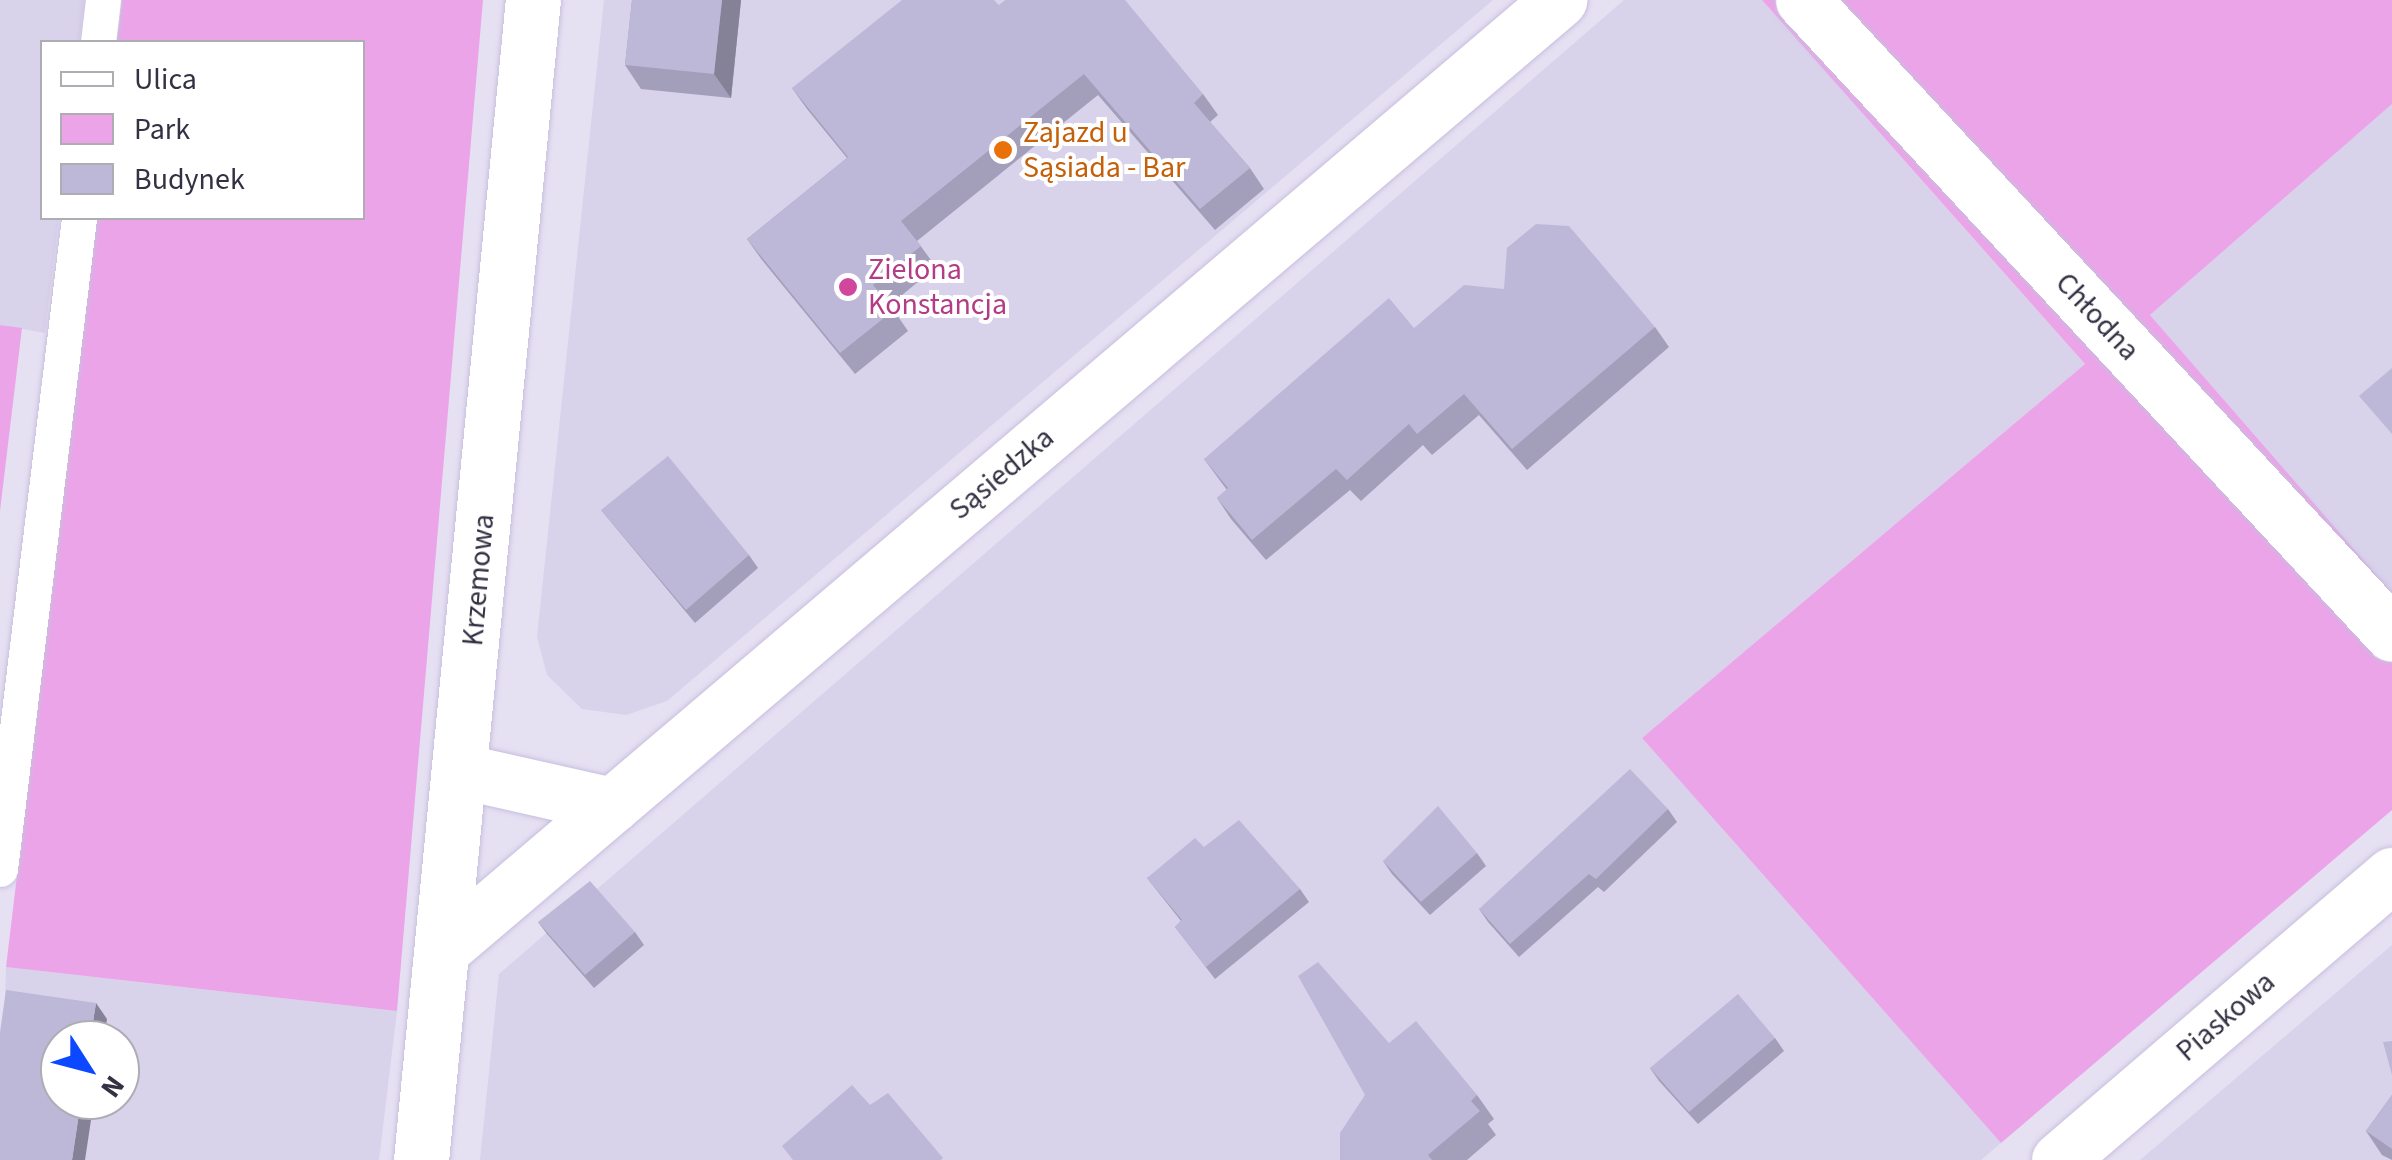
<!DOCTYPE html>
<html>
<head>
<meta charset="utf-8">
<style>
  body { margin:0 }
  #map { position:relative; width:2392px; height:1160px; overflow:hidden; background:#e6e0f3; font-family:"Source Sans 3",sans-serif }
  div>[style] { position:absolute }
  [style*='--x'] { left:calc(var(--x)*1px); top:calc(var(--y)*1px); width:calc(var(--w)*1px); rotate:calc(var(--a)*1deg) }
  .residential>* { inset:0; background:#d9d2eb }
  .green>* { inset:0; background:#eca4e9 }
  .roads { filter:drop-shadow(0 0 2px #c7bfdd) drop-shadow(0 0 2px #c7bfdd) }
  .service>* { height:35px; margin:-17.5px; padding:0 17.5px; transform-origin:17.5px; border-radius:17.5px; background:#fff }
  .minor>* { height:55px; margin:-27.5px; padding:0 27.5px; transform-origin:27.5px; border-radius:27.5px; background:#fff }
  .wall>* { inset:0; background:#a39eba }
  .shaded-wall>* { inset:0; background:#858197 }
  .building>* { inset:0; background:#beb8d8 }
  .dots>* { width:28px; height:28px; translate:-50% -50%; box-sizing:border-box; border:5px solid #fff; border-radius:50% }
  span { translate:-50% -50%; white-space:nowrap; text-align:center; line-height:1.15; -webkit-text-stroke:8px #fff; paint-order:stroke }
  .food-label { font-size:30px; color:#c56008 }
  .left { translate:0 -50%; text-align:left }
  .hotel-label { font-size:30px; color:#b23c85 }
  .street-label { font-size:30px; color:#353144 }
  .legend { position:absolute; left:40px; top:40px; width:325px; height:180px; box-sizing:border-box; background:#fff; border:2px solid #aeadb4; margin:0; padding:12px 18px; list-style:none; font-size:30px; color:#353144 }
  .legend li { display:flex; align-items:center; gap:20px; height:50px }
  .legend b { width:50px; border:2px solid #aeadb4 }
  .north { position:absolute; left:40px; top:1020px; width:100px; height:100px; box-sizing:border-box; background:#fff; border:2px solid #aeadb4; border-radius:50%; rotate:126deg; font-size:28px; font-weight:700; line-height:40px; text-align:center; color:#353144 }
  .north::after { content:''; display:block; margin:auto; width:35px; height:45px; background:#0b48ff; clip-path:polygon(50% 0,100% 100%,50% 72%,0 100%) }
</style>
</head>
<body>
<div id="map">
  <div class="residential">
    <div style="clip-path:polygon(0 0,84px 0,79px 42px,42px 42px,42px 218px,59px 218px,45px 333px,0 325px)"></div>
    <div style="clip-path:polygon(604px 0,1493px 0,667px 701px,626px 715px,582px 709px,547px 675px,537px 637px)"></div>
    <div style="clip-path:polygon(1624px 0,1762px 0,2085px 364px,1642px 738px,2001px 1143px,1981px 1160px,480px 1160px,499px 974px)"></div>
    <div style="clip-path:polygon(2392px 104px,2392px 593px,2150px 315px)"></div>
    <div style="clip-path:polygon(2392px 945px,2392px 1160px,2140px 1160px)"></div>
    <div style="clip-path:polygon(evenodd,6px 967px,397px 1011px,379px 1160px,0 1160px,6px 967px,60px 1040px,120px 1040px,120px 1100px,60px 1100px,60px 1040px)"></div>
  </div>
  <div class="green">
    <div style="clip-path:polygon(122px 0,483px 0,397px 1011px,6px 967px,96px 218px,362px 218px,362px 42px,117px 42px)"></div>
    <div style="clip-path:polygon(1762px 0,2392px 0,2392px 104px,2150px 315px,2392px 593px,2392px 810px,2001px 1143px,1642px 738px,2085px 364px)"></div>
    <div style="clip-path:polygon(0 325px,22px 328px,0 511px)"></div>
  </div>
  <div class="roads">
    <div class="service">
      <div style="--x:98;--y:42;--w:42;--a:-83.2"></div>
      <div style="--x:0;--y:869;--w:656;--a:-83.08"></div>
    </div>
    <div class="minor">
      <div style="--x:1803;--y:0;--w:865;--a:47.11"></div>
      <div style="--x:461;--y:771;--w:155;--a:12.7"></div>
      <div style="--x:444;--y:948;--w:1464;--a:-40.37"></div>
      <div style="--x:421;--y:1160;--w:1165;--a:-84.49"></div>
      <div style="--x:2059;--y:1160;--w:438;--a:-40.6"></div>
    </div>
  </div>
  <div class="wall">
    <div style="clip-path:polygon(632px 0,741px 0,731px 98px,641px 89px,625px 65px)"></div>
    <div style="clip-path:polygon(999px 5px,1203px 94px,1218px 115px,1210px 122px,1250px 168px,1264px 189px,1215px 230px,1098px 95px,917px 241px,936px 267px,890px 305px,908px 331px,855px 374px,762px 260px,747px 239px,847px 158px,807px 109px,792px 88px)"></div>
    <div style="clip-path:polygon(1655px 327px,1669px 347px,1527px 470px,1479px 415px,1432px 455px,1423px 445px,1361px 501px,1350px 490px,1266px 560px,1231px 519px,1217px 498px,1227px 490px,1204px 459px,1414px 328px)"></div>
    <div style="clip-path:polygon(601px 510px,749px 555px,758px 568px,695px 623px)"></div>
    <div style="clip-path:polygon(1668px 809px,1677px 822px,1604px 892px,1598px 887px,1519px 957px,1488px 922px,1479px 909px)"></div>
    <div style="clip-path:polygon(1204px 847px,1300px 889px,1309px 902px,1215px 979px,1175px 927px,1181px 921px,1147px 878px)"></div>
    <div style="clip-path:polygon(1477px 853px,1486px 866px,1430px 915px,1392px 874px,1383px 861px)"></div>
    <div style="clip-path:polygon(538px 922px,635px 932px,644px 945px,594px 988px,547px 934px)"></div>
    <div style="clip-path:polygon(1775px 1038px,1784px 1051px,1698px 1124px,1659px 1081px,1650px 1068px)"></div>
    <div style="clip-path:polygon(1389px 1043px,1477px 1095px,1494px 1119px,1488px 1124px,1496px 1135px,1467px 1160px,1340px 1160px,1365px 1095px)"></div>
    <div style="clip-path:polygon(2392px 1095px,2392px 1160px,2382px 1155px,2366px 1131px)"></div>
  </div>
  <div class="shaded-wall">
    <div style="clip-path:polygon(722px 0,741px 0,731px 98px,714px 74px)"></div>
    <div style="clip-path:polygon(96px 1003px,107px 1019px,104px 1040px,90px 1040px)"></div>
    <div style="clip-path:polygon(81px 1100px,94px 1100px,85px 1160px,72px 1160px)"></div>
  </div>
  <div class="building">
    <div style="clip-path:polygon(632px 0,722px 0,714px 74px,625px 65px)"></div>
    <div style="clip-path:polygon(902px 0,994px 0,999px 5px,1005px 0,1125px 0,1203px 94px,1194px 103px,1250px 168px,1200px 209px,1084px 74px,901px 221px,921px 246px,873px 285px,894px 310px,840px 353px,747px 239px,848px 157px,792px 88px)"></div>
    <div style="clip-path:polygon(1536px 224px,1569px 226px,1655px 327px,1512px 449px,1464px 394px,1417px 434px,1409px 424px,1347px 480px,1336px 469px,1252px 540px,1217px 498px,1228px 488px,1204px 459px,1389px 298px,1414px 328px,1464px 285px,1504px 289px,1507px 248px)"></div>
    <div style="clip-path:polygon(2392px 368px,2392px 434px,2359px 396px)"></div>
    <div style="clip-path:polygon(668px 456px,749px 555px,686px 610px,601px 510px)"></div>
    <div style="clip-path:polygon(1630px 769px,1668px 809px,1596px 879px,1589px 874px,1510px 944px,1479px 909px)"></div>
    <div style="clip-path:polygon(1438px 806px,1477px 853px,1421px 902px,1383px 861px)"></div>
    <div style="clip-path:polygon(1239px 820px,1300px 889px,1206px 967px,1175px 927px,1182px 920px,1147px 878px,1195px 838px,1204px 847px)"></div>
    <div style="clip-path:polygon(590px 881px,635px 932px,585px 975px,538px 922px)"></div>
    <div style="clip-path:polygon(1318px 962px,1389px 1043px,1416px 1021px,1477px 1095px,1471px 1101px,1480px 1111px,1428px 1155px,1432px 1160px,1340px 1160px,1340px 1133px,1365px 1095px,1298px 976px)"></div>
    <div style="clip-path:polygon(6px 990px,96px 1003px,90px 1040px,60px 1040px,60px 1100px,81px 1100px,72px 1160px,0 1160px,0 1032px)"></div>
    <div style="clip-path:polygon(1738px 994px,1775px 1038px,1689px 1112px,1650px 1068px)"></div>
    <div style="clip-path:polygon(2392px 1041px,2392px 1075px,2383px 1042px)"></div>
    <div style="clip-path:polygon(852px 1085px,870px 1105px,888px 1093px,943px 1158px,941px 1160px,793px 1160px,782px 1146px)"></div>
    <div style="clip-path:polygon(2392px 1095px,2392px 1149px,2366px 1131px)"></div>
  </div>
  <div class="dots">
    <div style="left:1003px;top:150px;background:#e8710a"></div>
    <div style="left:848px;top:287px;background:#d1479c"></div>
  </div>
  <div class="food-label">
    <span class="left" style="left:1023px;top:150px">Zajazd u<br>Sąsiada - Bar</span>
  </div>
  <div class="hotel-label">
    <span class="left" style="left:868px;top:287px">Zielona<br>Konstancja</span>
  </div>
  <div class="street-label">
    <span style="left:2097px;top:317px;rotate:47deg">Chłodna</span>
    <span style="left:1002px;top:474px;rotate:-40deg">Sąsiedzka</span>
    <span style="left:479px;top:580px;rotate:-85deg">Krzemowa</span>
    <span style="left:2226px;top:1017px;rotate:-41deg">Piaskowa</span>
  </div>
  <ul class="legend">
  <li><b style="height:12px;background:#fff"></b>Ulica</li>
  <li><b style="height:28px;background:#eca4e9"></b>Park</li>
  <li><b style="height:28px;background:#beb8d8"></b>Budynek</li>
  </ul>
  <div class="north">N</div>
</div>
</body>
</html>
